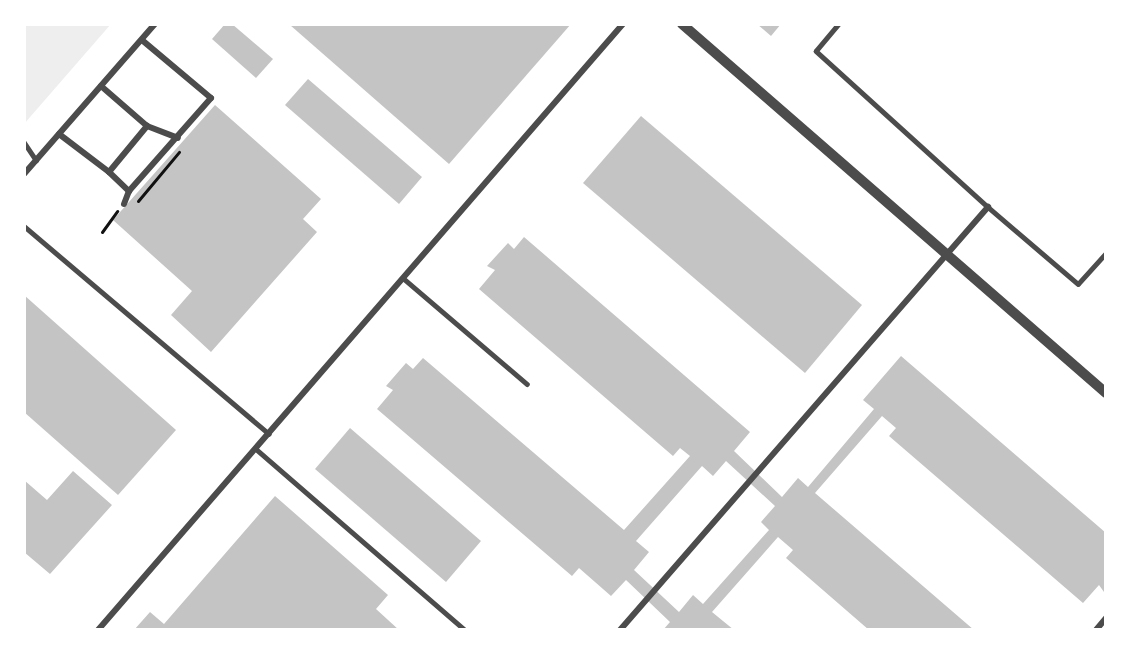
<!DOCTYPE html>
<html>
<head>
<meta charset="utf-8">
<style>
  body { margin:0 }
  #map { position:relative; width:1130px; height:654px; overflow:hidden; background:#fff; font-family:Figtree,sans-serif }
  div>[style] { position:absolute }
  [style*='--x'] { left:calc(var(--x)*1px); top:calc(var(--y)*1px); width:calc(var(--w)*1px); rotate:calc(var(--a)*1deg) }
  .green>* { inset:0; background:#eee }
  .building>* { inset:0; background:#c4c4c4 }
  .path>* { height:3px; margin:-1.5px; padding:0 1.5px; transform-origin:1.5px; border-radius:1.5px; background:#111 }
  .service>* { height:4.5px; margin:-2.25px; padding:0 2.25px; transform-origin:2.25px; border-radius:2.25px; background:#4c4c4c }
  .minor>* { height:6px; margin:-3px; padding:0 3px; transform-origin:3px; border-radius:3px; background:#4c4c4c }
  .tertiary>* { height:10px; margin:-5px; padding:0 5px; transform-origin:5px; border-radius:5px; background:#4c4c4c }
  span { translate:-50% -50%; white-space:nowrap; text-align:center; line-height:1.15; -webkit-text-stroke:6px #fff; paint-order:stroke }
  .frame { position:absolute; inset:0; border:26px solid #fff; pointer-events:none }
</style>
</head>
<body>
<div id="map">
  <div class="green">
    <div style="clip-path:polygon(24px 24px,111px 24px,24px 124px)"></div>
  </div>
  <div class="building">
    <div style="clip-path:polygon(225px 24px,232px 24px,273px 59px,256px 78px,212px 39px)"></div>
    <div style="clip-path:polygon(571px 24px,449px 164px,290px 25px,291px 24px)"></div>
    <div style="clip-path:polygon(757px 24px,781px 24px,771px 36px)"></div>
    <div style="clip-path:polygon(308px 79px,422px 177px,399px 204px,285px 105px)"></div>
    <div style="clip-path:polygon(215px 105px,321px 199px,303px 219px,317px 232px,211px 352px,171px 315px,192px 291px,113px 220px)"></div>
    <div style="clip-path:polygon(641px 116px,862px 305px,805px 373px,583px 183px)"></div>
    <div style="clip-path:polygon(evenodd,524px 237px,750px 432px,734px 451px,782px 497px,798px 478px,808px 487px,874px 409px,863px 400px,901px 356px,1106px 533px,1106px 589px,1104px 592px,1099px 585px,1083px 603px,889px 436px,896px 428px,882px 416px,815px 493px,974px 630px,869px 630px,786px 558px,793px 550px,778px 537px,712px 612px,734px 630px,663px 630px,670px 622px,626px 580px,611px 596px,579px 568px,572px 576px,377px 409px,393px 390px,386px 386px,406px 363px,413px 369px,423px 358px,624px 530px,690px 456px,680px 448px,673px 456px,479px 289px,495px 270px,487px 266px,508px 243px,514px 249px,524px 237px,726px 461px,775px 506px,761px 522px,769px 530px,703px 604px,693px 595px,679px 612px,634px 570px,649px 552px,636px 541px,702px 466px,713px 476px,726px 461px)"></div>
    <div style="clip-path:polygon(24px 295px,176px 430px,118px 495px,24px 412px)"></div>
    <div style="clip-path:polygon(350px 428px,481px 541px,446px 582px,315px 469px)"></div>
    <div style="clip-path:polygon(73px 471px,112px 505px,50px 574px,24px 552px,24px 480px,47px 500px)"></div>
    <div style="clip-path:polygon(275px 496px,388px 595px,376px 609px,399px 630px,134px 630px,150px 612px,164px 624px)"></div>
  </div>
  <div class="path">
    <div style="--x:138;--y:201;--w:64;--a:-50.1"></div>
    <div style="--x:102;--y:232;--w:26;--a:-54"></div>
  </div>
  <div class="service">
    <div style="--x:839;--y:24;--w:35;--a:130"></div>
    <div style="--x:816;--y:51;--w:232;--a:42.2"></div>
    <div style="--x:988;--y:207;--w:118;--a:40.5"></div>
    <div style="--x:1078;--y:284;--w:42;--a:-47.9"></div>
    <div style="--x:24;--y:142;--w:22;--a:56"></div>
    <div style="--x:24;--y:226;--w:321;--a:40.3"></div>
    <div style="--x:403;--y:278;--w:163;--a:40.5"></div>
    <div style="--x:256;--y:449;--w:276;--a:40.9"></div>
  </div>
  <div class="minor">
    <div style="--x:101;--y:86;--w:61;--a:41"></div>
    <div style="--x:147;--y:126;--w:33;--a:21"></div>
    <div style="--x:59;--y:134;--w:63;--a:37.2"></div>
    <div style="--x:109;--y:172;--w:60;--a:-50.4"></div>
    <div style="--x:109;--y:172;--w:28;--a:44"></div>
    <div style="--x:129;--y:191;--w:124;--a:-48.6"></div>
    <div style="--x:211;--y:98;--w:90;--a:-140"></div>
    <div style="--x:24;--y:174;--w:199;--a:-48.9"></div>
    <div style="--x:124;--y:204;--w:14;--a:-69"></div>
    <div style="--x:98;--y:630;--w:802;--a:-49.1"></div>
    <div style="--x:620;--y:630;--w:561;--a:-48.98"></div>
    <div style="--x:1096;--y:630;--w:16;--a:-50"></div>
  </div>
  <div class="tertiary">
    <div style="--x:682;--y:24;--w:562;--a:41.03"></div>
  </div>
  <div class="frame"></div>
</div>
</body>
</html>
